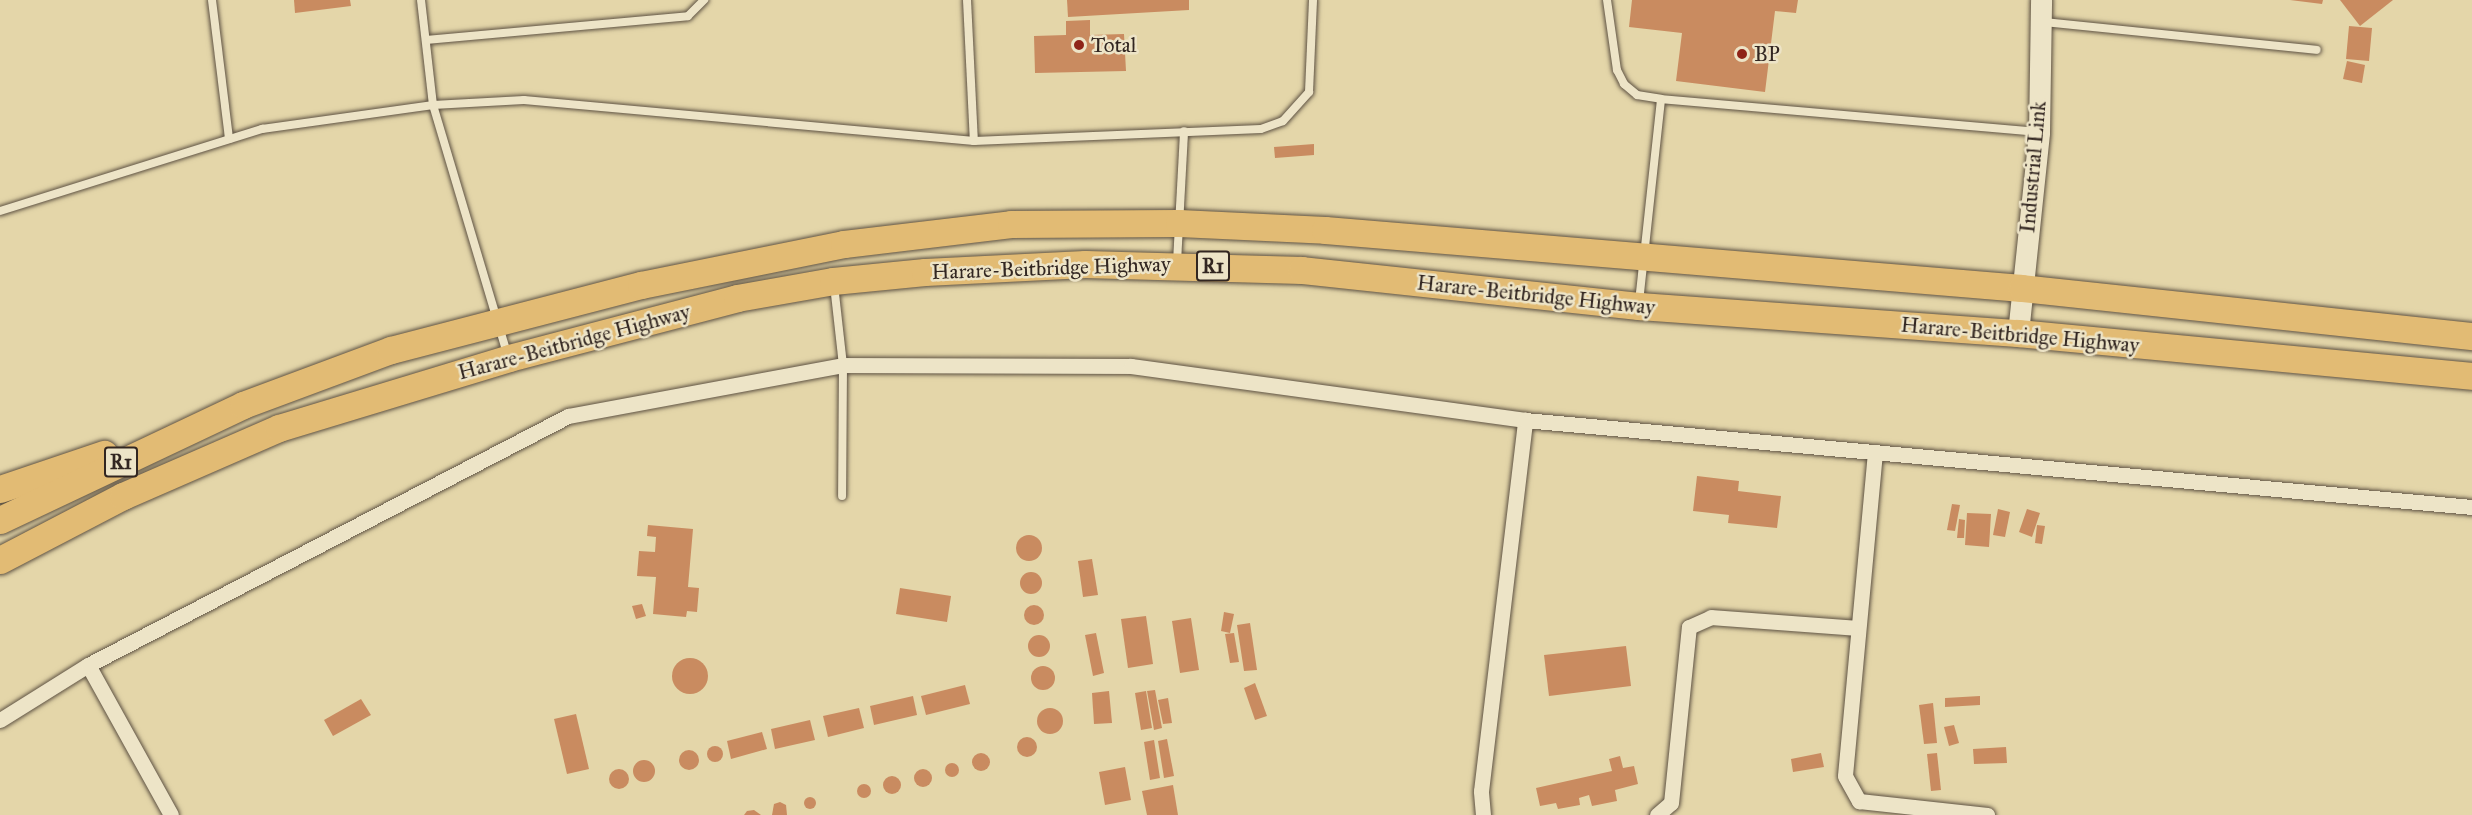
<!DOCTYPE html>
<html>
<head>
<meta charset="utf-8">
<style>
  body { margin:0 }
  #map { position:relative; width:2472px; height:815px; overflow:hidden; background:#e4d6a9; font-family:"IM FELL Great Primer",serif }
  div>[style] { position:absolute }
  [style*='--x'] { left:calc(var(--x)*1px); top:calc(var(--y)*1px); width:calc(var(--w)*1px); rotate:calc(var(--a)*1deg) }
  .building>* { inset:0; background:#c98b60 }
  .round { border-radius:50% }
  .roads { filter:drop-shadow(0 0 2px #5e5243) drop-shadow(0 0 2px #5e5243) }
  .lane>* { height:8px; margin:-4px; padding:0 4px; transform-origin:4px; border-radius:4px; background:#ede4c7 }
  .street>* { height:15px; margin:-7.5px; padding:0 7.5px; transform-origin:7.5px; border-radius:7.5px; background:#ede4c7 }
  .secondary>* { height:21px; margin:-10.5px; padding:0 10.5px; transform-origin:10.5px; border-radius:10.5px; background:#ede4c7 }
  .highway>* { height:27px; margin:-13.5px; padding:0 13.5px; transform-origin:13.5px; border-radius:13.5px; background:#e2bb74 }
  .dots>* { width:16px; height:16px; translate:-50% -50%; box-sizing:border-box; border:3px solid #ede4c7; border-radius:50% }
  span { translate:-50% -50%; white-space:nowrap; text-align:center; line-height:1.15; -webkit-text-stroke:5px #ede4c7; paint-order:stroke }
  .shield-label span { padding:2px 4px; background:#ede4c7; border:2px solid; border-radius:4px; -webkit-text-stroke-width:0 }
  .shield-label { font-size:20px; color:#322621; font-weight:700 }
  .poi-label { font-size:21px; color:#322621 }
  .left { translate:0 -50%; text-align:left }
  .street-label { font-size:21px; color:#322621 }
</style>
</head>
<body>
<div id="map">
  <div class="building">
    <div style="clip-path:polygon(294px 0,350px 0,351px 6px,295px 13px)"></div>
    <div style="clip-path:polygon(1067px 0,1189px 0,1189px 10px,1068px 17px)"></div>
    <div style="clip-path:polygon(1632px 0,1798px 0,1796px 13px,1775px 11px,1765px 92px,1676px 81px,1682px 33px,1629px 27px)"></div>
    <div style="clip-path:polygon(2290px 0,2323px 0,2322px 4px)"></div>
    <div style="clip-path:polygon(2340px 0,2393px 0,2360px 26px)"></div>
    <div style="clip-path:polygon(1090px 20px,1090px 35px,1124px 34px,1126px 71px,1035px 73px,1034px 36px,1066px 35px,1066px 21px)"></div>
    <div style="clip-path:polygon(2349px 26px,2372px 28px,2369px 61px,2346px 59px)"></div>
    <div style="clip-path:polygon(2347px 61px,2365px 65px,2362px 83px,2343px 79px)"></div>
    <div style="clip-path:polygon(1314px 144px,1314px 155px,1275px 158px,1274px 147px)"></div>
    <div style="clip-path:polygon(1697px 476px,1739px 481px,1738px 491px,1781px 496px,1777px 528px,1728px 523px,1729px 515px,1693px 511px)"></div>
    <div style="clip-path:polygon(1952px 504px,1960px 505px,1955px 531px,1947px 530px)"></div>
    <div style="clip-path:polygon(1998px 509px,2010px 512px,2005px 537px,1993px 535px)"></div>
    <div style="clip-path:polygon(2027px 509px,2040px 513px,2032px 537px,2019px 532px)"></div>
    <div style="clip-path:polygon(1967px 513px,1991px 514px,1989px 547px,1965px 545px)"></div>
    <div style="clip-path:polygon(1959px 519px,1965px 520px,1964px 538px,1957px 538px)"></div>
    <div style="clip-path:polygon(648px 525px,693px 529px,688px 587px,699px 588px,697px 612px,687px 611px,686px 617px,653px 614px,656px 577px,637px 576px,639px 551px,655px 552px,656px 537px,647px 536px)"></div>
    <div style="clip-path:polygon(2037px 525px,2045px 526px,2042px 544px,2035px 543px)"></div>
    <div class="round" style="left:1016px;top:535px;width:26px;height:26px"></div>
    <div style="clip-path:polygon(1092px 559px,1098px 595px,1083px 597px,1078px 561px)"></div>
    <div class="round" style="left:1020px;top:572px;width:22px;height:22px"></div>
    <div style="clip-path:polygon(900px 588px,951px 596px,947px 622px,896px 614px)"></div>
    <div style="clip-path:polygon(642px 604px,646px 616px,636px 619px,632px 606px)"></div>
    <div class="round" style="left:1024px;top:605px;width:20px;height:20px"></div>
    <div style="clip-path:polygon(1224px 612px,1234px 614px,1230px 633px,1221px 631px)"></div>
    <div style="clip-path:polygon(1146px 616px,1153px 664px,1128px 668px,1121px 619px)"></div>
    <div style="clip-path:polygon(1191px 618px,1199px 670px,1180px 673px,1172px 621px)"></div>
    <div style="clip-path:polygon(1250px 623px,1257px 670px,1244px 671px,1237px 625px)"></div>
    <div style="clip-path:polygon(1096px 633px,1104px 673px,1093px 676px,1085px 635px)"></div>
    <div style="clip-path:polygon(1234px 633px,1239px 662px,1230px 663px,1225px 634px)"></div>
    <div class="round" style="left:1028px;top:635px;width:22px;height:22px"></div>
    <div style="clip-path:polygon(1626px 646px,1631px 686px,1549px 696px,1544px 655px)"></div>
    <div class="round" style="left:672px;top:658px;width:36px;height:36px"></div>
    <div class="round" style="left:1031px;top:666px;width:24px;height:24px"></div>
    <div style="clip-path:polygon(1255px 683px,1267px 716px,1255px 720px,1244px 688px)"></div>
    <div style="clip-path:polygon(965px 685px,970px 704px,926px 715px,921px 696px)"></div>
    <div style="clip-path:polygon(1155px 690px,1162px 728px,1154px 730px,1147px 691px)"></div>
    <div style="clip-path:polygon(1109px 691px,1112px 723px,1094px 724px,1092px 693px)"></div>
    <div style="clip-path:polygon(1146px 691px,1152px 728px,1141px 730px,1135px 693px)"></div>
    <div style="clip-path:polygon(913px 696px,917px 715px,874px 725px,870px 706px)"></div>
    <div style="clip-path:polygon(1980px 696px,1980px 705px,1945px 707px,1945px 698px)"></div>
    <div style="clip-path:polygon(1168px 698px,1172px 723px,1163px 724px,1158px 700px)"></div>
    <div style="clip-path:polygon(361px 699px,371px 715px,333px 736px,324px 720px)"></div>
    <div style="clip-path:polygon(1933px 703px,1937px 743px,1924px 744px,1919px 705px)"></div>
    <div class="round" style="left:1037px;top:708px;width:26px;height:26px"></div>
    <div style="clip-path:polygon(859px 708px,864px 728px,828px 737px,823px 716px)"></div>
    <div style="clip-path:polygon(576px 714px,589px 769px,567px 774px,554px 719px)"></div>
    <div style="clip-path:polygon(810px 720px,815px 740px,775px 749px,771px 729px)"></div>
    <div style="clip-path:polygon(1954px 725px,1959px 743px,1949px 746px,1944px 727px)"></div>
    <div style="clip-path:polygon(762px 732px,767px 749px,731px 759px,727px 741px)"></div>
    <div class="round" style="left:1017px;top:737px;width:20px;height:20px"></div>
    <div style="clip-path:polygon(1167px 739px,1174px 776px,1164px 778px,1158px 741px)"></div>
    <div style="clip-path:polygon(1154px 740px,1160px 778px,1150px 780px,1144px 742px)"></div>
    <div class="round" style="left:707px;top:746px;width:16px;height:16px"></div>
    <div style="clip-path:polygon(2006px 747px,2007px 763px,1974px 764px,1973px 749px)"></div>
    <div class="round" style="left:679px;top:750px;width:20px;height:20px"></div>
    <div class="round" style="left:972px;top:753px;width:18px;height:18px"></div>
    <div style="clip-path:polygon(1821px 753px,1824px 767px,1793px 772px,1791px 759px)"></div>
    <div style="clip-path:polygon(1937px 753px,1941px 790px,1931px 791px,1927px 754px)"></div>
    <div style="clip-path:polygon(1620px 756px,1623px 768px,1634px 766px,1638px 784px,1615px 790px,1617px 801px,1592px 806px,1589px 795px,1579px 798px,1580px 805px,1558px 809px,1556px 803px,1540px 806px,1536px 788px,1612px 771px,1609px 759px)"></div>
    <div class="round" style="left:633px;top:760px;width:22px;height:22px"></div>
    <div class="round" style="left:945px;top:763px;width:14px;height:14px"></div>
    <div style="clip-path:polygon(1125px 767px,1131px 800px,1105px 805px,1099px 772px)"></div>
    <div class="round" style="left:609px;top:769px;width:20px;height:20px"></div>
    <div class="round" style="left:914px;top:769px;width:18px;height:18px"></div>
    <div class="round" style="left:883px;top:776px;width:18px;height:18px"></div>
    <div class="round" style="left:857px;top:784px;width:14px;height:14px"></div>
    <div style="clip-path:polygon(1173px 785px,1178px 815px,1147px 815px,1142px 791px)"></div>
    <div class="round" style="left:804px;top:797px;width:12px;height:12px"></div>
    <div style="clip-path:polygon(780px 802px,786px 805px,787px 815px,772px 815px,774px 804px)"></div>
    <div style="clip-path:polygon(747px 811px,754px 810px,761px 815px,744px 815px)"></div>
  </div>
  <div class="roads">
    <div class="lane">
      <div style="--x:212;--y:0;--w:140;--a:83"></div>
      <div style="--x:421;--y:0;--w:106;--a:83.5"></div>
      <div style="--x:433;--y:105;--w:260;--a:73.4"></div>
      <div style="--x:967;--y:0;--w:141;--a:87.2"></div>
      <div style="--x:1607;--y:0;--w:71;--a:81.9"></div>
      <div style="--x:1617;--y:70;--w:16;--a:63"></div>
      <div style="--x:1624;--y:84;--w:17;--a:40"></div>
      <div style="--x:1637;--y:95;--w:24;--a:9"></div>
      <div style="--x:2043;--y:22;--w:275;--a:5.8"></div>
      <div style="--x:426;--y:40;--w:263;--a:-5.2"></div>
      <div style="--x:688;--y:16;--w:23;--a:-45"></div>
      <div style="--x:0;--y:211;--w:275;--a:-17.4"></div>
      <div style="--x:262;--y:129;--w:173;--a:-8"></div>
      <div style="--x:433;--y:105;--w:91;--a:-3.1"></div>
      <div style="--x:524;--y:100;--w:452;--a:5.2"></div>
      <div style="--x:974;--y:141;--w:287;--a:-2.4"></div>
      <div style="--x:1261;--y:129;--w:23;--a:-20"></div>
      <div style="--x:1283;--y:121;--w:39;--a:-48"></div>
      <div style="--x:1309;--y:92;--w:92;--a:-87.5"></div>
      <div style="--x:1177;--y:262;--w:131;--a:-86.9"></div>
      <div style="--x:834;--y:285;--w:81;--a:83.6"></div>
      <div style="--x:843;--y:365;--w:131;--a:90.4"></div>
      <div style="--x:1639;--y:302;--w:204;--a:-83.8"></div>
      <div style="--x:1661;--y:99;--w:378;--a:5"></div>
    </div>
    <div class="street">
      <div style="--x:1875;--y:452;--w:325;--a:95.3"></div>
      <div style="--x:1845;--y:776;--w:29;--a:61"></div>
      <div style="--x:1859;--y:801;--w:129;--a:6.2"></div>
      <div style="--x:88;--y:665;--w:171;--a:61"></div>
      <div style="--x:0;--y:720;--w:104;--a:-32"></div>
      <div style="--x:88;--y:665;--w:541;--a:-27.42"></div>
      <div style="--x:568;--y:416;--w:280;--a:-10.5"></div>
      <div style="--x:843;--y:365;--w:288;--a:0.2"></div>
      <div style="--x:1131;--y:366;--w:398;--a:7.8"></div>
      <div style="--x:1483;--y:815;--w:24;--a:-95"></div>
      <div style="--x:1481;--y:791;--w:374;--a:-83.2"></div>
      <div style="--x:1525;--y:420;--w:951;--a:5.25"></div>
      <div style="--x:1657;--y:815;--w:18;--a:-41"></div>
      <div style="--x:1671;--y:803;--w:177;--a:-84.2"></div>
      <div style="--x:1689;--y:627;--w:24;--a:-24"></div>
      <div style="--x:1711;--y:617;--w:147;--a:4.3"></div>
    </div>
    <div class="secondary">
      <div style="--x:2018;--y:333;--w:202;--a:-84"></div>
      <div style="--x:2039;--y:132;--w:132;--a:-89.1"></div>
    </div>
    <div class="highway">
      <div style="--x:0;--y:489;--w:110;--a:-18.6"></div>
      <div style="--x:0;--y:520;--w:269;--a:-25.3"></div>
      <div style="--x:243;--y:405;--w:158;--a:-20.4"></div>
      <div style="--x:391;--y:350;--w:258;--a:-14.6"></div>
      <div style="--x:641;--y:285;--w:207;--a:-11.4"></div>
      <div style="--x:844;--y:244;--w:168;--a:-6.8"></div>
      <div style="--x:1011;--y:224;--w:168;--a:-0.3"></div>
      <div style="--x:1179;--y:223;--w:146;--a:2.7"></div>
      <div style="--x:1325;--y:230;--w:699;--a:4.76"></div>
      <div style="--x:2022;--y:288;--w:453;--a:6.1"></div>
      <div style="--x:0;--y:560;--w:139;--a:-27.5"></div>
      <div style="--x:123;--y:496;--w:170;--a:-23.6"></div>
      <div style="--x:279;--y:428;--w:240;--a:-16.9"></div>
      <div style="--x:509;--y:358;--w:236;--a:-14.7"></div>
      <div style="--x:737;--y:298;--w:97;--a:-10"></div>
      <div style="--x:833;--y:281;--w:92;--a:-5.6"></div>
      <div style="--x:925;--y:272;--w:160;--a:-2.9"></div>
      <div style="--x:1085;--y:264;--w:217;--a:1.6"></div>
      <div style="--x:1302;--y:270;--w:339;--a:6.1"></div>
      <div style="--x:1639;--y:306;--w:380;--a:4.1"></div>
      <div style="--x:2018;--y:333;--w:456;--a:5.4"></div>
    </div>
  </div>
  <div class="dots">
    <div style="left:1079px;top:45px;background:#8f2418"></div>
    <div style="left:1742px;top:54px;background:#8f2418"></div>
  </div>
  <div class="shield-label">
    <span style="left:1213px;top:266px">R1</span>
    <span style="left:121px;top:462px">R1</span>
  </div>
  <div class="poi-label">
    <span class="left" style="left:1091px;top:45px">Total</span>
    <span class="left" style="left:1754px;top:54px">BP</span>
  </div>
  <div class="street-label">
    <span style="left:2033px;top:167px;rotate:-85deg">Industrial Link</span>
    <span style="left:1051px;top:268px;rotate:-2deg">Harare-Beitbridge Highway</span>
    <span style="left:1536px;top:295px;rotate:6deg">Harare-Beitbridge Highway</span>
    <span style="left:2020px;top:335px;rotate:5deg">Harare-Beitbridge Highway</span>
    <span style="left:574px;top:342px;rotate:-15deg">Harare-Beitbridge Highway</span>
  </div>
</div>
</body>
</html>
